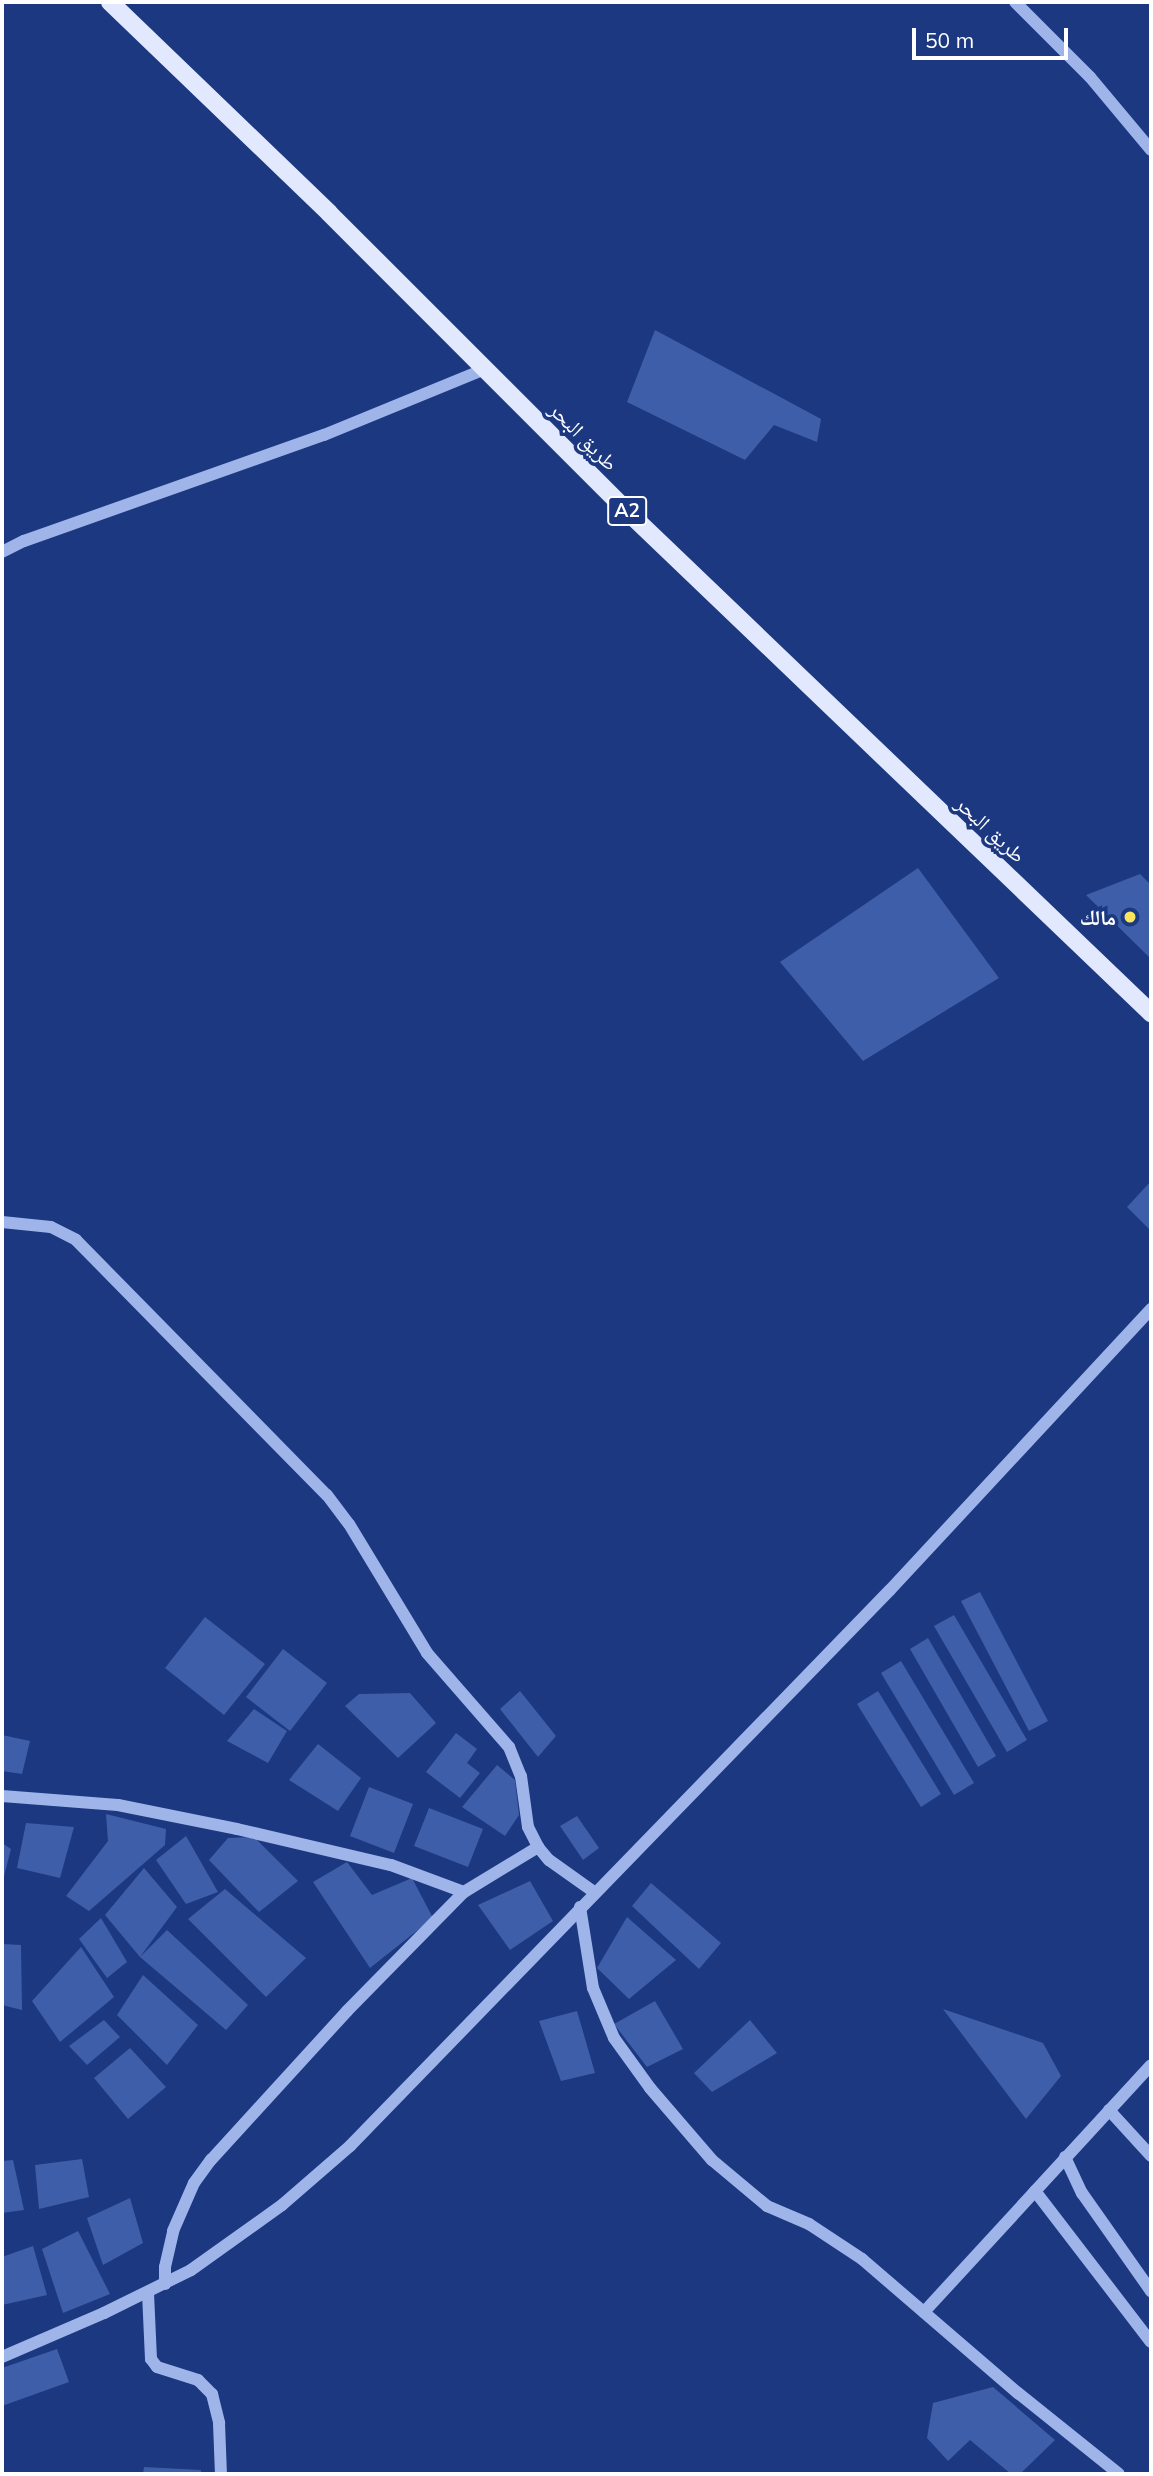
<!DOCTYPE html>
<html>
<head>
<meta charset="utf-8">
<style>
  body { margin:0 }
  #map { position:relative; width:1153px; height:2476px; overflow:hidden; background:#1b3880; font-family:Mulish,"Noto Naskh Arabic",sans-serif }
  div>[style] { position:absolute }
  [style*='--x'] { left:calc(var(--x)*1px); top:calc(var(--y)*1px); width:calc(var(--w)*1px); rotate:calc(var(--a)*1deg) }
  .building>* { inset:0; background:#3f5ea9 }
  .minor>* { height:12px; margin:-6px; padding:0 6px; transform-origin:6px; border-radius:6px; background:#9fb5ea }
  .major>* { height:18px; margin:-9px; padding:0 9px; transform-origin:9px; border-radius:9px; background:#e2e9fe }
  .dots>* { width:19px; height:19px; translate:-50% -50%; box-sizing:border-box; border:4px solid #1b3880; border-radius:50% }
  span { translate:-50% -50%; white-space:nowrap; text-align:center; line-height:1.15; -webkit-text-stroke:7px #1b3880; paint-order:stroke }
  .shield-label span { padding:2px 5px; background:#1b3880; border:2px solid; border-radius:5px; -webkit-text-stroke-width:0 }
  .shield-label { font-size:19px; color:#fff; font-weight:700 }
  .street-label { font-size:21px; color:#fff }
  .poi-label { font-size:21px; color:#fff; font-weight:700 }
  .right { translate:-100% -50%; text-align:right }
  .frame { position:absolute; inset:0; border:4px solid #fff; pointer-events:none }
  .scale { position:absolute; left:912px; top:28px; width:156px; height:32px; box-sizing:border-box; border:4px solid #fff; border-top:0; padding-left:9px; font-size:21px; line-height:24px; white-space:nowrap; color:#fff; -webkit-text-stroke:5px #1b3880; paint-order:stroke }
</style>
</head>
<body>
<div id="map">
  <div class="building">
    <div style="clip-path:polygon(655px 330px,821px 419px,817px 442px,774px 425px,745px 460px,627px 402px)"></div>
    <div style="clip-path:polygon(918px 868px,999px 978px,863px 1061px,780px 962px)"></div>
    <div style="clip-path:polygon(1140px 874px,1151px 885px,1151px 959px,1086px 895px)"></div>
    <div style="clip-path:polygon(1151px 1181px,1151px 1231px,1127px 1207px)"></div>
    <div style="clip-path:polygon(980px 1592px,1048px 1721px,1029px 1731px,961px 1601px)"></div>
    <div style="clip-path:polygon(954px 1615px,1027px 1740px,1007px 1752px,934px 1626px)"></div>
    <div style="clip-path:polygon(205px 1617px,265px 1664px,224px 1715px,165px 1668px)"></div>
    <div style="clip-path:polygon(928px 1638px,996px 1756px,978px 1767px,910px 1649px)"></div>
    <div style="clip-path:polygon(283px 1649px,327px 1683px,290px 1731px,246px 1697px)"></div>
    <div style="clip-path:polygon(901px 1661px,974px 1783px,954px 1795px,881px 1673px)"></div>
    <div style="clip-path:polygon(520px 1691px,556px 1736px,538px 1757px,500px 1709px)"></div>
    <div style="clip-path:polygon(878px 1691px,941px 1794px,921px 1807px,857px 1704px)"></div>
    <div style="clip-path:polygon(410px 1693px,436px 1723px,398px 1758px,345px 1706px,359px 1694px)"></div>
    <div style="clip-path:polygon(254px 1709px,287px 1731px,268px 1763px,227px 1741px)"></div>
    <div style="clip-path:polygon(456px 1733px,477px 1749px,467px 1763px,480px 1773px,460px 1798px,426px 1772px)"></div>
    <div style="clip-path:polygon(2px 1735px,30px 1741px,22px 1774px,2px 1771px)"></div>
    <div style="clip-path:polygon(318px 1744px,361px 1778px,338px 1811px,289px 1780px)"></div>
    <div style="clip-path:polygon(497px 1765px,515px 1780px,519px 1815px,505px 1836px,462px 1807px)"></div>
    <div style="clip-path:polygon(369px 1787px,413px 1804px,394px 1853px,350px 1836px)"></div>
    <div style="clip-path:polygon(429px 1808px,483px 1829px,468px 1867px,414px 1846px)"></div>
    <div style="clip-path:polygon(106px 1814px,166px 1829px,165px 1845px,89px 1911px,66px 1896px,108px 1841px)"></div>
    <div style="clip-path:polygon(577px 1816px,599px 1848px,583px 1860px,560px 1826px)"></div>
    <div style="clip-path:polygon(26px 1823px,74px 1827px,60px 1878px,17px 1868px)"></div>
    <div style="clip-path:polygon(186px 1836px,218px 1892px,186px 1904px,156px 1860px)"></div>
    <div style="clip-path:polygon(254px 1837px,298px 1881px,259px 1912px,209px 1860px,228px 1838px)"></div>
    <div style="clip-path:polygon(2px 1843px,11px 1849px,3px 1880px,2px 1880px)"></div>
    <div style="clip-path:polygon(347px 1862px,372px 1895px,412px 1878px,433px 1918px,370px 1968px,313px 1882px)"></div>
    <div style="clip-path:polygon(144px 1868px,177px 1907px,140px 1957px,167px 1930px,248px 2005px,226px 2030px,140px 1957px,105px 1915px)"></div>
    <div style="clip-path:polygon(530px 1881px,553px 1921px,510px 1950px,478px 1905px)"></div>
    <div style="clip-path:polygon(651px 1883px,721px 1943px,699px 1969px,632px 1906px)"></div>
    <div style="clip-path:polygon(225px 1889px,306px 1958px,266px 1997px,188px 1919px)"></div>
    <div style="clip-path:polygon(627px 1917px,676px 1960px,629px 1999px,597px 1968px)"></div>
    <div style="clip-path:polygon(101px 1918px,127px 1962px,107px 1978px,79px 1939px)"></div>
    <div style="clip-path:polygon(2px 1944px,21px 1945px,22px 2010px,2px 2005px)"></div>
    <div style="clip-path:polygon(81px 1947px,114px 1997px,60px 2042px,32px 2001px)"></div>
    <div style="clip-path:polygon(143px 1975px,198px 2025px,167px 2065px,117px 2015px)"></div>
    <div style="clip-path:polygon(655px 2001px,683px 2049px,647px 2067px,614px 2024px)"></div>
    <div style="clip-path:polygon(943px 2009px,1043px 2043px,1061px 2076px,1026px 2119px)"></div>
    <div style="clip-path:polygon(577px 2011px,595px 2073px,561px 2081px,539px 2021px)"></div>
    <div style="clip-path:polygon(104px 2020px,120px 2037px,87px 2065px,69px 2046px)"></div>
    <div style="clip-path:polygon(750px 2020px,777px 2053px,712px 2092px,694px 2073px)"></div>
    <div style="clip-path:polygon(130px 2048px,166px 2087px,128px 2119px,94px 2078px)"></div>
    <div style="clip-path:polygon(82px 2159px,89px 2197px,39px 2209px,35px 2165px)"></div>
    <div style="clip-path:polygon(13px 2160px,24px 2210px,2px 2213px,2px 2161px)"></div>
    <div style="clip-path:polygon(130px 2198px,143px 2243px,103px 2265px,87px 2218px)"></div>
    <div style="clip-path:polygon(78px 2231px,110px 2294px,63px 2313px,42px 2249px)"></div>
    <div style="clip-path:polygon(33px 2246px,47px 2295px,2px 2305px,2px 2257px)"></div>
    <div style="clip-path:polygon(57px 2349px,69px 2382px,2px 2406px,2px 2368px)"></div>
    <div style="clip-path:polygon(993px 2387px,1055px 2440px,1020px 2474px,1011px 2474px,970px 2440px,948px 2461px,927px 2438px,933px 2403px)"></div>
    <div style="clip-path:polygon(144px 2467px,201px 2470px,201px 2474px,143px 2474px)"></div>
  </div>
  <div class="minor">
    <div style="--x:1015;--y:2;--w:106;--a:45"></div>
    <div style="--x:1090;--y:77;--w:95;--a:50.1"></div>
    <div style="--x:2;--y:552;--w:25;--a:-27"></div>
    <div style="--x:24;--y:541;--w:318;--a:-19.5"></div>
    <div style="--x:324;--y:435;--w:174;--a:-22.3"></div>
    <div style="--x:2;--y:1222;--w:49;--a:5.8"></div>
    <div style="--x:51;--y:1227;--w:28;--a:27"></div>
    <div style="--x:76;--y:1240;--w:358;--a:45.5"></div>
    <div style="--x:327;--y:1495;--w:36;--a:53"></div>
    <div style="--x:349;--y:1524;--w:151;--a:58.8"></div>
    <div style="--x:427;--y:1653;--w:125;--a:48.9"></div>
    <div style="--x:509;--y:1747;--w:31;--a:68"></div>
    <div style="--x:521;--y:1776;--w:51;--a:82.2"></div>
    <div style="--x:528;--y:1827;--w:22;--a:63"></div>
    <div style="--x:538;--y:1847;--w:17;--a:50"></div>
    <div style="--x:549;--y:1860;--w:55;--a:35.4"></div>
    <div style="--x:2;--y:1796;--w:116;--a:4.4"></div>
    <div style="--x:118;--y:1805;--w:121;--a:11.4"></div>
    <div style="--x:237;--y:1829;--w:158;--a:13.2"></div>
    <div style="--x:391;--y:1865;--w:78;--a:20.3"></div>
    <div style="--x:464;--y:1892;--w:87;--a:-31.3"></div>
    <div style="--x:580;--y:1907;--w:82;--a:80.9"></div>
    <div style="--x:593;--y:1988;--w:54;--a:67.2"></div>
    <div style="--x:614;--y:2038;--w:62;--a:54.2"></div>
    <div style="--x:650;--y:2088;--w:95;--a:49.3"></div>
    <div style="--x:712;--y:2160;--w:72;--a:39.9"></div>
    <div style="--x:767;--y:2206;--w:46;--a:23.2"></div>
    <div style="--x:809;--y:2224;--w:64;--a:33.4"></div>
    <div style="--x:862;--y:2259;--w:206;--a:40.7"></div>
    <div style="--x:1018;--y:2393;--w:129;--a:38.7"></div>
    <div style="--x:1109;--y:2110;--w:62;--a:47.6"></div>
    <div style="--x:1065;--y:2157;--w:40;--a:65"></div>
    <div style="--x:1082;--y:2193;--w:120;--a:54.9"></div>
    <div style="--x:1035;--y:2191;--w:190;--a:52.5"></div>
    <div style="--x:165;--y:2284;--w:17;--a:-90"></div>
    <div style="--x:165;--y:2267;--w:37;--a:-77"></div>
    <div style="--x:173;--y:2231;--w:52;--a:-66.4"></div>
    <div style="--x:194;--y:2183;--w:29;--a:-54"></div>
    <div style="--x:211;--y:2160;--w:202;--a:-47.6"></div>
    <div style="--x:347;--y:2011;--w:167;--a:-45.5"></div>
    <div style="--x:148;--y:2293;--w:66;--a:87.4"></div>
    <div style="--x:151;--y:2359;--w:10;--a:53"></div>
    <div style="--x:157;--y:2367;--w:43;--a:17.6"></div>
    <div style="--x:198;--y:2380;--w:20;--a:45"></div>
    <div style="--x:212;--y:2394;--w:30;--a:76"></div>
    <div style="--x:219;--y:2423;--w:51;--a:87.8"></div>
    <div style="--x:924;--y:2312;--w:335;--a:-47.4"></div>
    <div style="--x:2;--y:2357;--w:111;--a:-23.3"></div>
    <div style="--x:104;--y:2313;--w:97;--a:-26.3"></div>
    <div style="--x:191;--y:2270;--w:112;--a:-35.5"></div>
    <div style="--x:282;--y:2205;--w:90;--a:-40.9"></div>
    <div style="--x:350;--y:2146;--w:775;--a:-45.84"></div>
    <div style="--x:890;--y:1590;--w:384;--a:-47.1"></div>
  </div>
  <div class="major">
    <div style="--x:110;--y:2;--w:304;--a:43.9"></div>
    <div style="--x:329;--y:213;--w:424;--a:45"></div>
    <div style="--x:629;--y:513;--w:723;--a:43.77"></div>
  </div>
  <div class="dots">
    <div style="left:1130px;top:917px;background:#fbe55c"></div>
  </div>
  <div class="shield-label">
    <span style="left:627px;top:511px">A2</span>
  </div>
  <div class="street-label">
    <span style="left:584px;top:436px;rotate:45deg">طريق البحر</span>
    <span style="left:991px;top:829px;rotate:43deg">طريق البحر</span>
  </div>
  <div class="poi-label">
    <span class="right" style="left:1116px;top:917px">مالك</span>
  </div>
  <div class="frame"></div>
  <div class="scale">50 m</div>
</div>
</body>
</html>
